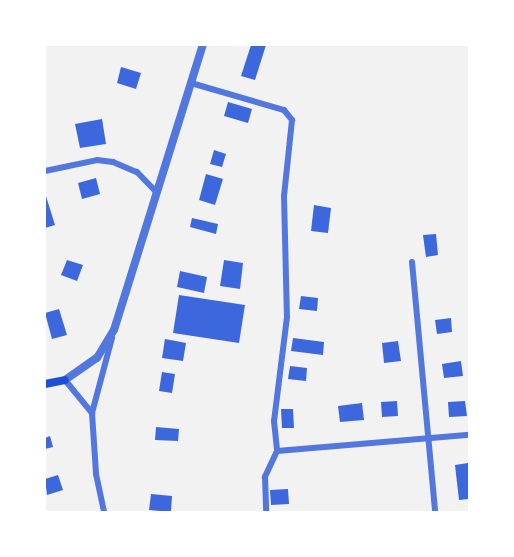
<!DOCTYPE html>
<html>
<head>
<meta charset="utf-8">
<style>
  body { margin:0 }
  #map { position:relative; width:514px; height:557px; overflow:hidden; background:#f2f2f2; font-family:Roboto,sans-serif }
  div>[style] { position:absolute }
  [style*='--x'] { left:calc(var(--x)*1px); top:calc(var(--y)*1px); width:calc(var(--w)*1px); rotate:calc(var(--a)*1deg) }
  .building>* { inset:0; background:#3d67dc }
  .minor>* { height:6px; margin:-3px; padding:0 3px; transform-origin:3px; border-radius:3px; background:#5277de }
  .tertiary>* { height:8px; margin:-4px; padding:0 4px; transform-origin:4px; border-radius:4px; background:#5277de }
  .secondary>* { height:8px; margin:-4px; padding:0 4px; transform-origin:4px; border-radius:4px; background:#1d4ed8 }
  span { translate:-50% -50%; white-space:nowrap; text-align:center; line-height:1.15; -webkit-text-stroke:6px #fff; paint-order:stroke }
  .frame { position:absolute; inset:0; border:46px solid #fff; pointer-events:none }
</style>
</head>
<body>
<div id="map">
  <div class="building">
    <div style="clip-path:polygon(251px 45px,266px 45px,255px 80px,241px 76px)"></div>
    <div style="clip-path:polygon(121px 67px,141px 73px,136px 89px,117px 83px)"></div>
    <div style="clip-path:polygon(228px 102px,252px 109px,248px 123px,224px 116px)"></div>
    <div style="clip-path:polygon(102px 119px,106px 144px,80px 148px,75px 124px)"></div>
    <div style="clip-path:polygon(214px 150px,226px 154px,222px 167px,210px 164px)"></div>
    <div style="clip-path:polygon(206px 174px,223px 179px,215px 205px,199px 200px)"></div>
    <div style="clip-path:polygon(96px 178px,100px 194px,82px 199px,78px 183px)"></div>
    <div style="clip-path:polygon(45px 193px,55px 225px,45px 228px)"></div>
    <div style="clip-path:polygon(314px 205px,331px 208px,328px 233px,311px 231px)"></div>
    <div style="clip-path:polygon(192px 218px,218px 224px,216px 234px,190px 227px)"></div>
    <div style="clip-path:polygon(436px 234px,438px 255px,426px 257px,423px 235px)"></div>
    <div style="clip-path:polygon(67px 260px,83px 265px,77px 281px,61px 275px)"></div>
    <div style="clip-path:polygon(224px 260px,243px 263px,240px 289px,220px 286px)"></div>
    <div style="clip-path:polygon(180px 271px,207px 277px,204px 293px,177px 287px)"></div>
    <div style="clip-path:polygon(179px 295px,245px 305px,239px 343px,173px 333px)"></div>
    <div style="clip-path:polygon(301px 296px,318px 298px,317px 311px,299px 309px)"></div>
    <div style="clip-path:polygon(59px 309px,67px 335px,52px 339px,45px 313px)"></div>
    <div style="clip-path:polygon(451px 318px,452px 332px,437px 334px,435px 320px)"></div>
    <div style="clip-path:polygon(293px 338px,324px 342px,323px 355px,291px 351px)"></div>
    <div style="clip-path:polygon(165px 339px,186px 343px,183px 361px,162px 358px)"></div>
    <div style="clip-path:polygon(398px 341px,401px 361px,384px 363px,382px 343px)"></div>
    <div style="clip-path:polygon(461px 361px,463px 376px,444px 378px,442px 364px)"></div>
    <div style="clip-path:polygon(290px 366px,307px 368px,306px 381px,288px 379px)"></div>
    <div style="clip-path:polygon(162px 372px,175px 374px,172px 393px,159px 391px)"></div>
    <div style="clip-path:polygon(397px 401px,398px 416px,382px 417px,381px 402px)"></div>
    <div style="clip-path:polygon(465px 401px,467px 416px,449px 417px,448px 402px)"></div>
    <div style="clip-path:polygon(362px 403px,364px 420px,340px 422px,338px 406px)"></div>
    <div style="clip-path:polygon(281px 409px,293px 409px,294px 428px,282px 428px)"></div>
    <div style="clip-path:polygon(156px 427px,179px 429px,178px 441px,155px 440px)"></div>
    <div style="clip-path:polygon(50px 436px,53px 447px,45px 449px,45px 438px)"></div>
    <div style="clip-path:polygon(468px 463px,469px 499px,459px 500px,455px 465px)"></div>
    <div style="clip-path:polygon(58px 475px,63px 490px,47px 495px,45px 479px)"></div>
    <div style="clip-path:polygon(288px 489px,289px 504px,271px 505px,270px 490px)"></div>
    <div style="clip-path:polygon(151px 494px,172px 496px,171px 512px,149px 510px)"></div>
  </div>
  <div class="minor">
    <div style="--x:191;--y:83;--w:97;--a:16.2"></div>
    <div style="--x:284;--y:110;--w:13;--a:51"></div>
    <div style="--x:292;--y:120;--w:76;--a:96"></div>
    <div style="--x:284;--y:196;--w:121;--a:88.6"></div>
    <div style="--x:287;--y:317;--w:105;--a:97.1"></div>
    <div style="--x:274;--y:421;--w:30;--a:84"></div>
    <div style="--x:277;--y:451;--w:29;--a:115"></div>
    <div style="--x:265;--y:477;--w:35;--a:88"></div>
    <div style="--x:45;--y:171;--w:53;--a:-11.9"></div>
    <div style="--x:97;--y:160;--w:16;--a:7"></div>
    <div style="--x:113;--y:162;--w:26;--a:23"></div>
    <div style="--x:137;--y:172;--w:29;--a:46"></div>
    <div style="--x:412;--y:262;--w:251;--a:84.7"></div>
    <div style="--x:65;--y:380;--w:43;--a:50.7"></div>
    <div style="--x:92;--y:413;--w:61;--a:86.2"></div>
    <div style="--x:96;--y:474;--w:39;--a:78"></div>
    <div style="--x:92;--y:413;--w:78;--a:-75.1"></div>
    <div style="--x:277;--y:451;--w:193;--a:-4.8"></div>
  </div>
  <div class="tertiary">
    <div style="--x:65;--y:380;--w:39;--a:-35"></div>
    <div style="--x:97;--y:358;--w:33;--a:-59"></div>
    <div style="--x:114;--y:330;--w:299;--a:-72.7"></div>
  </div>
  <div class="secondary">
    <div style="--x:45;--y:384;--w:20;--a:-11"></div>
  </div>
  <div class="frame"></div>
</div>
</body>
</html>
